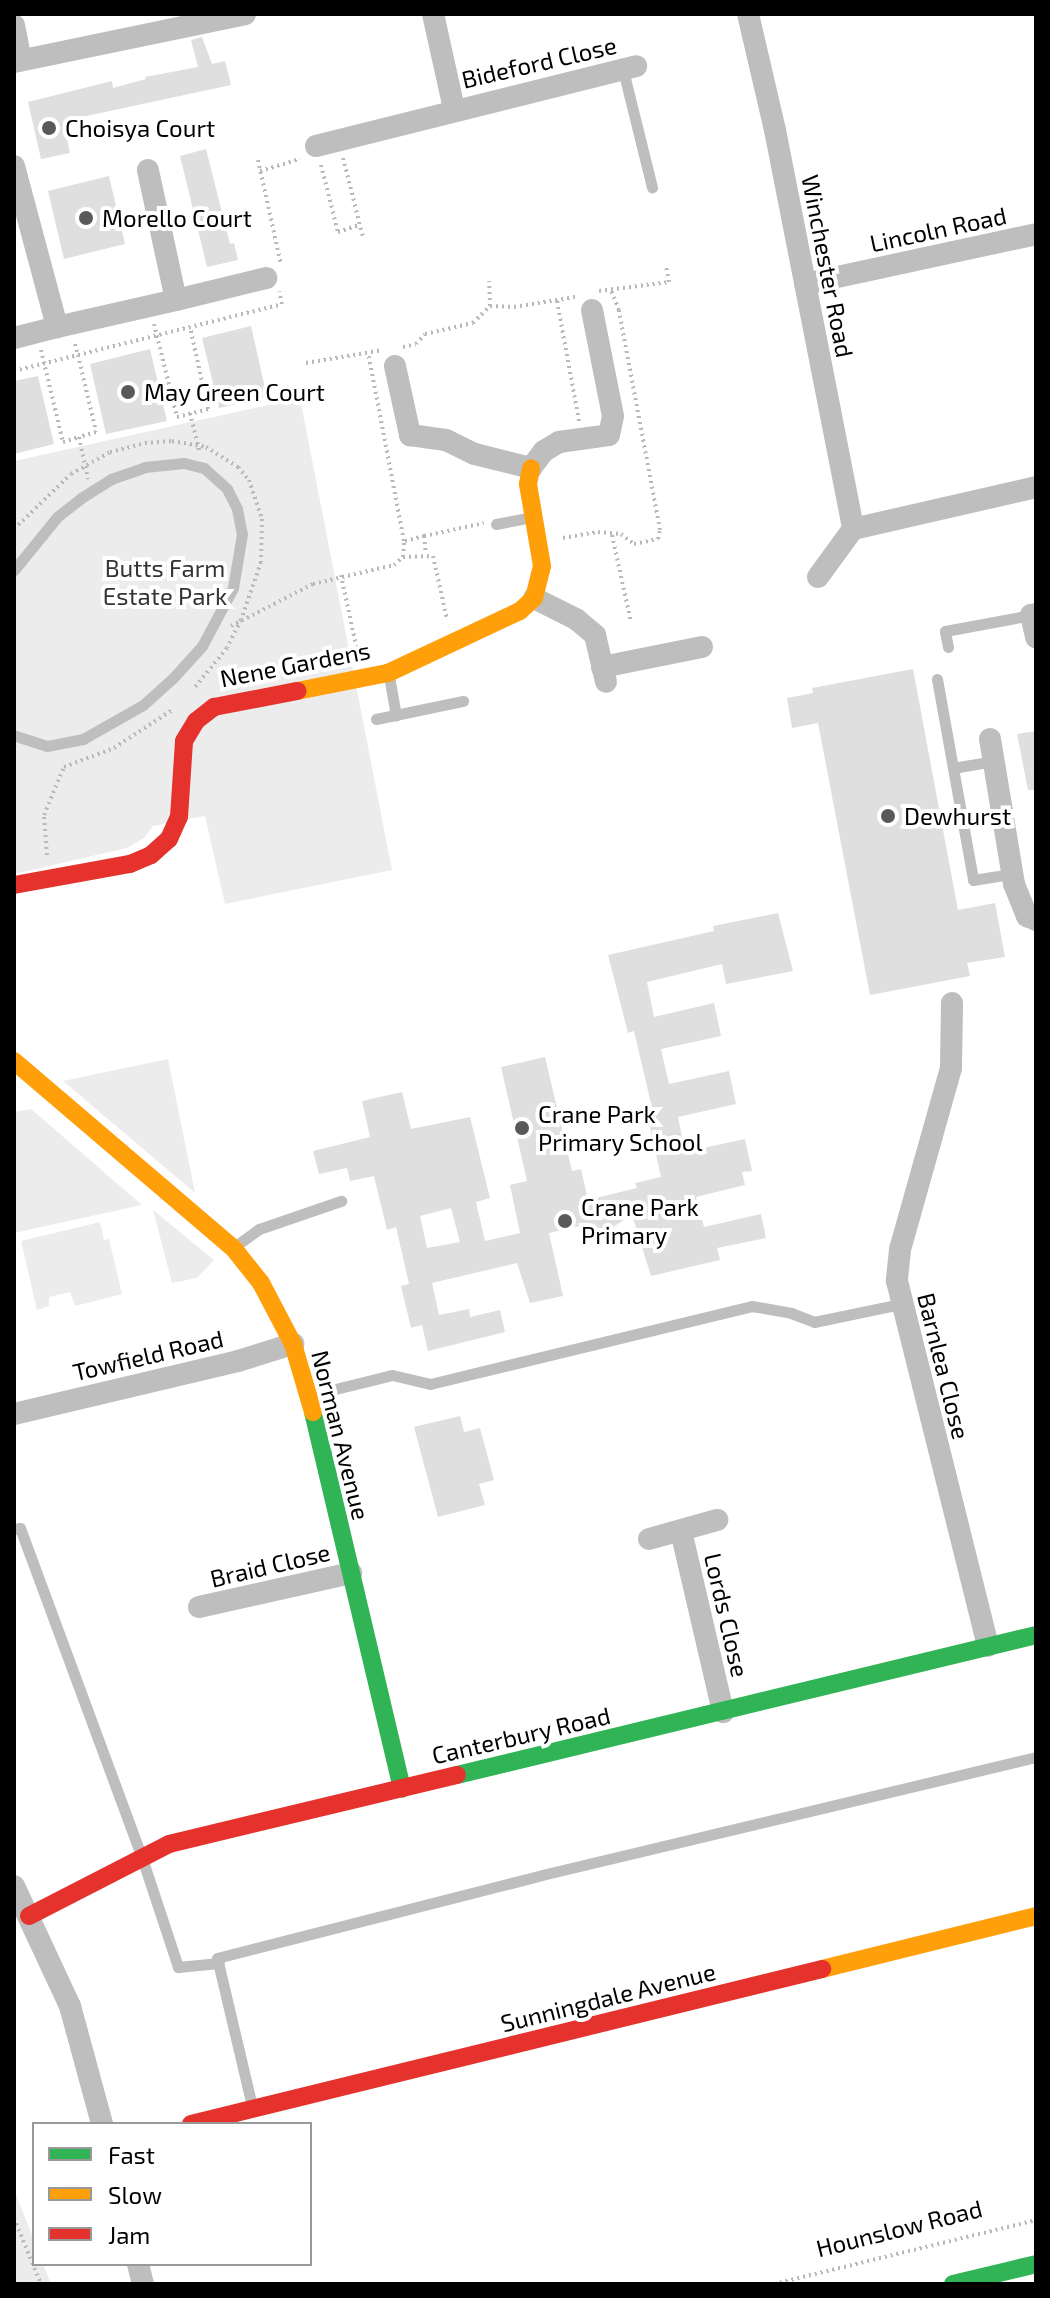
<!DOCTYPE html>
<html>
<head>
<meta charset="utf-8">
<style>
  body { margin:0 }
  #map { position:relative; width:1050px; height:2298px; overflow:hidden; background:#fff; font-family:"Exo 2",sans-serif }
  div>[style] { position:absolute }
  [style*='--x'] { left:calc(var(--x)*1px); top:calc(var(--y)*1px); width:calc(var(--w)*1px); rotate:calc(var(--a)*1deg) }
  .green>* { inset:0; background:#ececec }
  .building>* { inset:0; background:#dfdfdf }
  .path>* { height:4px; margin-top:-2px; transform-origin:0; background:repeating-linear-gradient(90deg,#b9b9b9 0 2px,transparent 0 6px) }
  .lane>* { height:11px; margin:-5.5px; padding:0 5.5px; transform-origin:5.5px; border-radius:5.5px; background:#bebebe }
  .street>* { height:22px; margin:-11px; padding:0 11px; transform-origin:11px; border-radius:11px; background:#bebebe }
  .fast>* { height:18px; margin:-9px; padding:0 9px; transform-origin:9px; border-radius:9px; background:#30b455 }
  .slow>* { height:18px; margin:-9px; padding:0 9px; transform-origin:9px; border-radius:9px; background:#ff9f0a }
  .jam>* { height:18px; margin:-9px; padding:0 9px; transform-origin:9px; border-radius:9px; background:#e5322d }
  .dots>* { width:22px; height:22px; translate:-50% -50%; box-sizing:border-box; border:4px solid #fff; border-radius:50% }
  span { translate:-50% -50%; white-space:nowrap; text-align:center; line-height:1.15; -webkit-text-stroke:8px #fff; paint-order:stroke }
  .street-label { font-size:24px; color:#000 }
  .poi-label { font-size:24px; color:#000 }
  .left { translate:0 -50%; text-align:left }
  .park-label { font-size:24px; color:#333 }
  .frame { position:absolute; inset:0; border:16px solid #000; pointer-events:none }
  .legend { position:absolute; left:32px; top:2122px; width:280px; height:144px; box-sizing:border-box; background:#fff; border:2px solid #999; margin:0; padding:10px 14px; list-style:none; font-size:24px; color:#000 }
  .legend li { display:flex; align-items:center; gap:16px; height:40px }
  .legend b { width:40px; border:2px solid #999 }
</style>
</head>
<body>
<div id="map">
  <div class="green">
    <div style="clip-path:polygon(300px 398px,392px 870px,225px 904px,205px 816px,153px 826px,144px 838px,127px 848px,14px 874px,14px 461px)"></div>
    <div style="clip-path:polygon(168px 1059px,195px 1193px,63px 1081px)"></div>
    <div style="clip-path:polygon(31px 1109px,142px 1205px,14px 1233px,14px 1112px)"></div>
    <div style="clip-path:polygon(153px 1210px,214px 1260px,197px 1278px,172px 1283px)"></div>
    <div style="clip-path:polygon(100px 1222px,104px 1240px,109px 1239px,122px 1294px,75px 1306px,70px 1292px,49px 1297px,49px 1306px,37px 1310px,21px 1241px)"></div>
    <div style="clip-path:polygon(14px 2190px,34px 2240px,34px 2264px,43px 2264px,51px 2284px,14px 2284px)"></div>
  </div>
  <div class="building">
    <div style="clip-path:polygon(202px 37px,212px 64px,225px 61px,231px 85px,63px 121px,70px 153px,41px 159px,28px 102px,112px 81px,113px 88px,146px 79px,145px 77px,198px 67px,191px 40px)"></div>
    <div style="clip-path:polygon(206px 149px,230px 244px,234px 243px,238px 260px,207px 267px,180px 156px)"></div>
    <div style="clip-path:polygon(109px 176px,125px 244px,64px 259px,48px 191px)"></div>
    <div style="clip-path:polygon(251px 326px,267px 397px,219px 408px,202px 338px)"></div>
    <div style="clip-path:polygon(150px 349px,167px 421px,106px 434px,90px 364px)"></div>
    <div style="clip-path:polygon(38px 376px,54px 444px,14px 454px,14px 381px)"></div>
    <div style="clip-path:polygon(913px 669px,958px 910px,995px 903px,1005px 957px,967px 963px,970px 976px,870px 995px,818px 723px,792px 728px,787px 698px,813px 693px,812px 688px)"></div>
    <div style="clip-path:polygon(1036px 731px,1036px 790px,1028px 790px,1017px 734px)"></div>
    <div style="clip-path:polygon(evenodd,778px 913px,793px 971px,726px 984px,722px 964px,647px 982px,654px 1017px,714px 1003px,721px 1036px,661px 1049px,669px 1084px,729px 1071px,736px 1104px,678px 1117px,685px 1152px,745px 1139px,752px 1171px,742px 1172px,745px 1185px,696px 1197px,704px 1227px,761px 1214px,766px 1238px,717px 1248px,720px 1260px,651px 1276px,632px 1215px,602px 1234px,584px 1225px,549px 1233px,563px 1296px,530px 1303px,517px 1263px,432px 1283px,439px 1315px,469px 1309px,470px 1317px,500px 1310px,505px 1332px,428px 1351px,422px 1325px,411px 1328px,401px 1286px,409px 1284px,396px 1227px,387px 1230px,374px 1176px,350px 1181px,347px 1168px,319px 1174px,313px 1151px,370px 1137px,362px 1101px,402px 1092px,411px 1129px,470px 1117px,490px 1198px,476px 1202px,485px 1241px,520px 1233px,510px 1185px,527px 1181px,501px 1067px,545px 1057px,572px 1171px,581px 1169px,588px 1200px,637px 1188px,635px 1183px,661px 1177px,649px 1123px,655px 1121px,634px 1031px,628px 1033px,608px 955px,714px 931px,713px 926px,778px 913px,451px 1208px,460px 1242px,427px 1248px,420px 1216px,451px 1208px)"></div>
    <div style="clip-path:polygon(460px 1416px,464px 1432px,480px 1428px,494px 1480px,479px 1484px,485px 1505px,438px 1517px,414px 1427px)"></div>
  </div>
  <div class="path">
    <div style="--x:343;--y:158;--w:81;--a:75.8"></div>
    <div style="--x:258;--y:160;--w:107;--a:77.6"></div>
    <div style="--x:321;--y:165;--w:69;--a:75.8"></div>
    <div style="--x:338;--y:232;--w:23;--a:-18"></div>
    <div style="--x:260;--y:171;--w:42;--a:-16.7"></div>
    <div style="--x:599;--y:291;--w:71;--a:-7.3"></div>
    <div style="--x:669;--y:282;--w:15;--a:-101"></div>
    <div style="--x:557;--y:301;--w:122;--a:79.6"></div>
    <div style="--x:490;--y:306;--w:24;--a:2"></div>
    <div style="--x:514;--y:307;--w:62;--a:-9.3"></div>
    <div style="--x:154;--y:324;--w:96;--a:76.1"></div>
    <div style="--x:177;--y:417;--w:32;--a:-14"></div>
    <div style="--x:208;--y:409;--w:84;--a:-102.4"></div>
    <div style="--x:75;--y:344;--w:11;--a:75"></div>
    <div style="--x:78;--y:355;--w:210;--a:-14"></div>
    <div style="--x:282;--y:304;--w:13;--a:-103"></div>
    <div style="--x:403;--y:347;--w:13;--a:-13"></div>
    <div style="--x:416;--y:344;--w:13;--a:-48"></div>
    <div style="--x:425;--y:334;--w:49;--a:-12.9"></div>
    <div style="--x:473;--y:323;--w:24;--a:-45"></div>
    <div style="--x:490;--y:306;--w:25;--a:-92"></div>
    <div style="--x:41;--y:350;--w:95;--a:76.6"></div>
    <div style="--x:63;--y:442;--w:17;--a:-17"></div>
    <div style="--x:306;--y:363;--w:78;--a:-9.6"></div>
    <div style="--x:14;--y:371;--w:66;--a:-14"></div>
    <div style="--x:78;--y:355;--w:79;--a:76.8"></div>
    <div style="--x:96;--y:432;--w:18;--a:164"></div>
    <div style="--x:79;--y:437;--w:43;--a:77.9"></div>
    <div style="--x:190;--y:413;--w:42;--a:76.3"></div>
    <div style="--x:14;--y:529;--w:79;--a:-44"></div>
    <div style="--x:71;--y:474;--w:45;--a:-29.4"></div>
    <div style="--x:110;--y:452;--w:36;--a:-14"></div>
    <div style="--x:145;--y:443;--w:27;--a:-4"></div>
    <div style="--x:172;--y:441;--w:35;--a:10"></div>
    <div style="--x:206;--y:447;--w:38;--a:32"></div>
    <div style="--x:238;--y:467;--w:17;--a:50"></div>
    <div style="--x:249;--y:480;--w:41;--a:71.6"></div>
    <div style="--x:262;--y:519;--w:43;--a:91.3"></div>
    <div style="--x:261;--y:562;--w:61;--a:109"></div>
    <div style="--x:241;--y:620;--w:31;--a:117"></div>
    <div style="--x:227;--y:648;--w:50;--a:129.4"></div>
    <div style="--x:612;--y:535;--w:89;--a:77.7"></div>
    <div style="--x:424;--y:536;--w:61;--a:-12.2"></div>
    <div style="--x:563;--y:538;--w:36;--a:-10"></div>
    <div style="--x:598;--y:532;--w:23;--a:5"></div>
    <div style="--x:621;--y:534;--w:16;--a:38"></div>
    <div style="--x:634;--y:544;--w:25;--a:-12"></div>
    <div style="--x:658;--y:539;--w:9;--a:-77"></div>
    <div style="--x:660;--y:530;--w:224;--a:-100.6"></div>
    <div style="--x:619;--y:310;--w:24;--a:-112"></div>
    <div style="--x:405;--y:541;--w:20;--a:-15"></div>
    <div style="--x:424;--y:536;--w:18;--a:84"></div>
    <div style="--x:403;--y:557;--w:30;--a:-2"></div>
    <div style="--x:433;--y:556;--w:65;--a:77.5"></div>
    <div style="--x:341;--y:575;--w:82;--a:78"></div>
    <div style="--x:231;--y:626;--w:92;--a:-27.1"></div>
    <div style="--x:313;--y:584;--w:83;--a:-13.2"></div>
    <div style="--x:394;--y:565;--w:12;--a:-42"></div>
    <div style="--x:403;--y:557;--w:16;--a:-86"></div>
    <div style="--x:404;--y:541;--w:191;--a:-100.8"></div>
    <div style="--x:47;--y:855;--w:40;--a:-94.3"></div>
    <div style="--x:44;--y:815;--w:52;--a:-67.4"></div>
    <div style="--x:64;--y:767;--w:53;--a:-20.8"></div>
    <div style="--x:114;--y:748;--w:69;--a:-33.2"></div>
    <div style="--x:14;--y:2218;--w:71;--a:67.8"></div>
    <div style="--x:774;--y:2284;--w:270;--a:-13.7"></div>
  </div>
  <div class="lane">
    <div style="--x:623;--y:70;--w:121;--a:76.1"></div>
    <div style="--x:496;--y:524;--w:38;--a:-11"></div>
    <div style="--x:14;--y:570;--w:68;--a:-50.9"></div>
    <div style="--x:57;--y:517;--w:31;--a:-38"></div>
    <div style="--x:81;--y:498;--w:36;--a:-32"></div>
    <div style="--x:111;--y:479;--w:36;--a:-19"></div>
    <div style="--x:145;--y:467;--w:39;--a:-6"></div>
    <div style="--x:184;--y:463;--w:21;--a:14"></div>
    <div style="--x:204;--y:468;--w:31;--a:42"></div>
    <div style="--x:227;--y:489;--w:22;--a:63"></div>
    <div style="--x:237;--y:509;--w:25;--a:79"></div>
    <div style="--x:242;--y:534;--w:55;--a:99.5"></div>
    <div style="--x:233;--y:588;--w:66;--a:118.1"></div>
    <div style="--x:202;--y:646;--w:43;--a:132.2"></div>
    <div style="--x:173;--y:678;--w:40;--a:138"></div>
    <div style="--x:143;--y:705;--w:69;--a:150.5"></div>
    <div style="--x:83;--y:739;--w:37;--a:169"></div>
    <div style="--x:47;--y:746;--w:35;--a:-162"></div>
    <div style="--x:948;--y:647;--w:16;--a:-101"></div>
    <div style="--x:945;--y:631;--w:87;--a:-10.5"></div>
    <div style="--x:389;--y:676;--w:40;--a:80"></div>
    <div style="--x:937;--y:679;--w:204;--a:79.8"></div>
    <div style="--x:973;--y:880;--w:39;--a:-9"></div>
    <div style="--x:376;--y:719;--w:89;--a:-11.7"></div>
    <div style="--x:953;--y:768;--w:42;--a:-9.7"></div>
    <div style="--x:237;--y:1245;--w:27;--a:-36"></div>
    <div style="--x:259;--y:1229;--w:87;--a:-18.9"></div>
    <div style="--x:311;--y:1395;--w:83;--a:-13.9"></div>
    <div style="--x:392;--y:1375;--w:39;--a:13"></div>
    <div style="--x:430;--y:1384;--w:331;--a:-13.6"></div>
    <div style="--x:752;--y:1306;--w:40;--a:10"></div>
    <div style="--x:791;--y:1313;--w:25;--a:21"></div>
    <div style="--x:814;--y:1322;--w:89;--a:-11.7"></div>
    <div style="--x:14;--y:1529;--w:6;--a:-9"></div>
    <div style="--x:20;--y:1528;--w:352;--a:69.7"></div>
    <div style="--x:142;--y:1858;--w:115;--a:71.7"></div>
    <div style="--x:178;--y:1967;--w:41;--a:-5.6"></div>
    <div style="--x:252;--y:2106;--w:152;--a:-103.3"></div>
    <div style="--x:217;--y:1958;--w:335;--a:-14.3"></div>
    <div style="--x:542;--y:1875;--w:508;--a:-13.43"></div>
  </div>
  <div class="street">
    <div style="--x:433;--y:14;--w:97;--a:77.5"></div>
    <div style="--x:748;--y:14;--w:119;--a:76.9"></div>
    <div style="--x:775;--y:130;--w:407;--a:78.9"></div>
    <div style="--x:14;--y:25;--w:36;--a:79"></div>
    <div style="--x:14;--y:62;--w:236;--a:-11.7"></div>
    <div style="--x:316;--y:146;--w:330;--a:-14"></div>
    <div style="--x:14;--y:166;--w:167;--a:75"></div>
    <div style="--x:57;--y:327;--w:122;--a:-12.8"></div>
    <div style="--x:176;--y:300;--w:133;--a:-102.2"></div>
    <div style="--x:805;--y:284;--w:236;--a:-12.2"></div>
    <div style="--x:176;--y:300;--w:93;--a:-13.7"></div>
    <div style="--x:14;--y:338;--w:44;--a:-14.3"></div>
    <div style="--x:395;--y:366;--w:71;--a:77.7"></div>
    <div style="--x:410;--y:435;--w:36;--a:8"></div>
    <div style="--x:446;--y:440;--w:32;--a:26"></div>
    <div style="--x:475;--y:454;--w:58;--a:14"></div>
    <div style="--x:531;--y:468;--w:21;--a:-53"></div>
    <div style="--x:544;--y:451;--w:17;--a:-31"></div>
    <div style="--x:559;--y:442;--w:50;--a:-8"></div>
    <div style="--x:609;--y:435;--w:19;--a:-78"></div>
    <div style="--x:613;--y:416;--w:108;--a:-101.2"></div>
    <div style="--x:818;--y:577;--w:59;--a:-53.9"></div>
    <div style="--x:853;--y:529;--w:188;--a:-12.9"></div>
    <div style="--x:534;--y:598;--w:47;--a:26.6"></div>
    <div style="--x:576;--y:619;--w:25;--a:40"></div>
    <div style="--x:595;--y:635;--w:48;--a:76.8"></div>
    <div style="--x:1036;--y:614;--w:5;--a:169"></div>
    <div style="--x:1031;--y:615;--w:23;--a:77"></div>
    <div style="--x:602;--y:667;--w:102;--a:-11.3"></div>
    <div style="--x:990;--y:739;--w:147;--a:80.6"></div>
    <div style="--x:1014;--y:884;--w:35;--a:68"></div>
    <div style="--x:1027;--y:916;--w:10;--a:24"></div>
    <div style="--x:952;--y:1003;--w:65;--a:90.9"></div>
    <div style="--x:951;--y:1068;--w:189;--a:105.7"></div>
    <div style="--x:900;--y:1250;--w:31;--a:96"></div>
    <div style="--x:897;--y:1281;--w:376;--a:76"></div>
    <div style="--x:14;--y:1414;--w:230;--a:-13.3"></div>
    <div style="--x:238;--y:1361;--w:58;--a:-17.2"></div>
    <div style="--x:681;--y:1531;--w:186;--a:76.9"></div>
    <div style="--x:649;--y:1539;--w:71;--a:-15.6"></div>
    <div style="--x:199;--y:1607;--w:156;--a:-12.6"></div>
    <div style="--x:14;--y:1886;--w:132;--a:65"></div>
    <div style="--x:70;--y:2006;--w:122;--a:74.8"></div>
    <div style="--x:138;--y:2264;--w:21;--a:76"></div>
  </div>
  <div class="fast">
    <div style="--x:313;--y:1412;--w:387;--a:76.7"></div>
    <div style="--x:457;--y:1775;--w:596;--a:-13.59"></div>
    <div style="--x:953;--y:2284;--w:85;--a:-13.5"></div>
  </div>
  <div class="slow">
    <div style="--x:297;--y:691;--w:93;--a:-11.2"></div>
    <div style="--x:388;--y:673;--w:146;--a:-25.2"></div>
    <div style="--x:520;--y:611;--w:19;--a:-43"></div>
    <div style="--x:534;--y:598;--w:33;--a:-76"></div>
    <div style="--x:542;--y:566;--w:83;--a:-99.7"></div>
    <div style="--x:528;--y:484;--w:16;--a:-79"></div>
    <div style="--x:14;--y:1061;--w:289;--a:40.5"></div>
    <div style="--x:234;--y:1249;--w:43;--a:51.5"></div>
    <div style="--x:261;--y:1283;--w:69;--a:62.3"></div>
    <div style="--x:293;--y:1344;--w:71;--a:73.6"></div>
    <div style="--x:822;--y:1969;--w:220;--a:-13.9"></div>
  </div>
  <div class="jam">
    <div style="--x:14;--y:885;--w:118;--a:-10.3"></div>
    <div style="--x:130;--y:864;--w:23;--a:-23"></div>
    <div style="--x:151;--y:855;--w:24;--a:-42"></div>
    <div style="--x:169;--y:839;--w:24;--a:-66"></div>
    <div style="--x:179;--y:817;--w:76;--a:-86.2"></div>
    <div style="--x:184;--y:741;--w:23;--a:-59"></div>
    <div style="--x:196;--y:721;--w:23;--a:-38"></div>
    <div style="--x:214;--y:707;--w:85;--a:-10.9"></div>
    <div style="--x:29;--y:1916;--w:157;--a:-27.2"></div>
    <div style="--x:169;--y:1844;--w:296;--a:-13.5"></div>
    <div style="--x:191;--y:2124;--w:650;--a:-13.8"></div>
  </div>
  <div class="dots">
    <div style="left:49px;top:128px;background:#595959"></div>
    <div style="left:86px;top:218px;background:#595959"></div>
    <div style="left:128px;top:392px;background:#595959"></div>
    <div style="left:888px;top:816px;background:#595959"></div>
    <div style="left:522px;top:1128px;background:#595959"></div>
    <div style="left:565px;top:1221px;background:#595959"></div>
  </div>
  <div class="street-label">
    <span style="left:539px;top:62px;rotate:-13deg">Bideford Close</span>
    <span style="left:938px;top:229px;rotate:-12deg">Lincoln Road</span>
    <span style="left:828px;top:266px;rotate:79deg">Winchester Road</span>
    <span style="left:295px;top:664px;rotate:-11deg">Nene Gardens</span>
    <span style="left:148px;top:1355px;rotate:-13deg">Towfield Road</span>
    <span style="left:944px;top:1366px;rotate:76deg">Barnlea Close</span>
    <span style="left:341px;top:1435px;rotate:76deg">Norman Avenue</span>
    <span style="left:270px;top:1565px;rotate:-13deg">Braid Close</span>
    <span style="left:727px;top:1615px;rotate:77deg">Lords Close</span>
    <span style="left:521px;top:1735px;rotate:-13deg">Canterbury Road</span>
    <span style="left:608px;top:1997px;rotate:-14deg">Sunningdale Avenue</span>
    <span style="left:899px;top:2228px;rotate:-14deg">Hounslow Road</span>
  </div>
  <div class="poi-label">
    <span class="left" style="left:65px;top:128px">Choisya Court</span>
    <span class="left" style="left:102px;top:218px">Morello Court</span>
    <span class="left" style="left:144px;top:392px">May Green Court</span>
    <span class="left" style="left:904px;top:816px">Dewhurst</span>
    <span class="left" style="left:538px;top:1128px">Crane Park<br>Primary School</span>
    <span class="left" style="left:581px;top:1221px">Crane Park<br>Primary</span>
  </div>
  <div class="park-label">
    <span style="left:165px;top:582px">Butts Farm<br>Estate Park</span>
  </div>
  <div class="frame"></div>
  <ul class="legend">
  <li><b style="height:10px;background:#30b455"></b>Fast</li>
  <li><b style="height:10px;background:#ff9f0a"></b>Slow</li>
  <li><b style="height:10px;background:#e5322d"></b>Jam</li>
  </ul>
</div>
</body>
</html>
